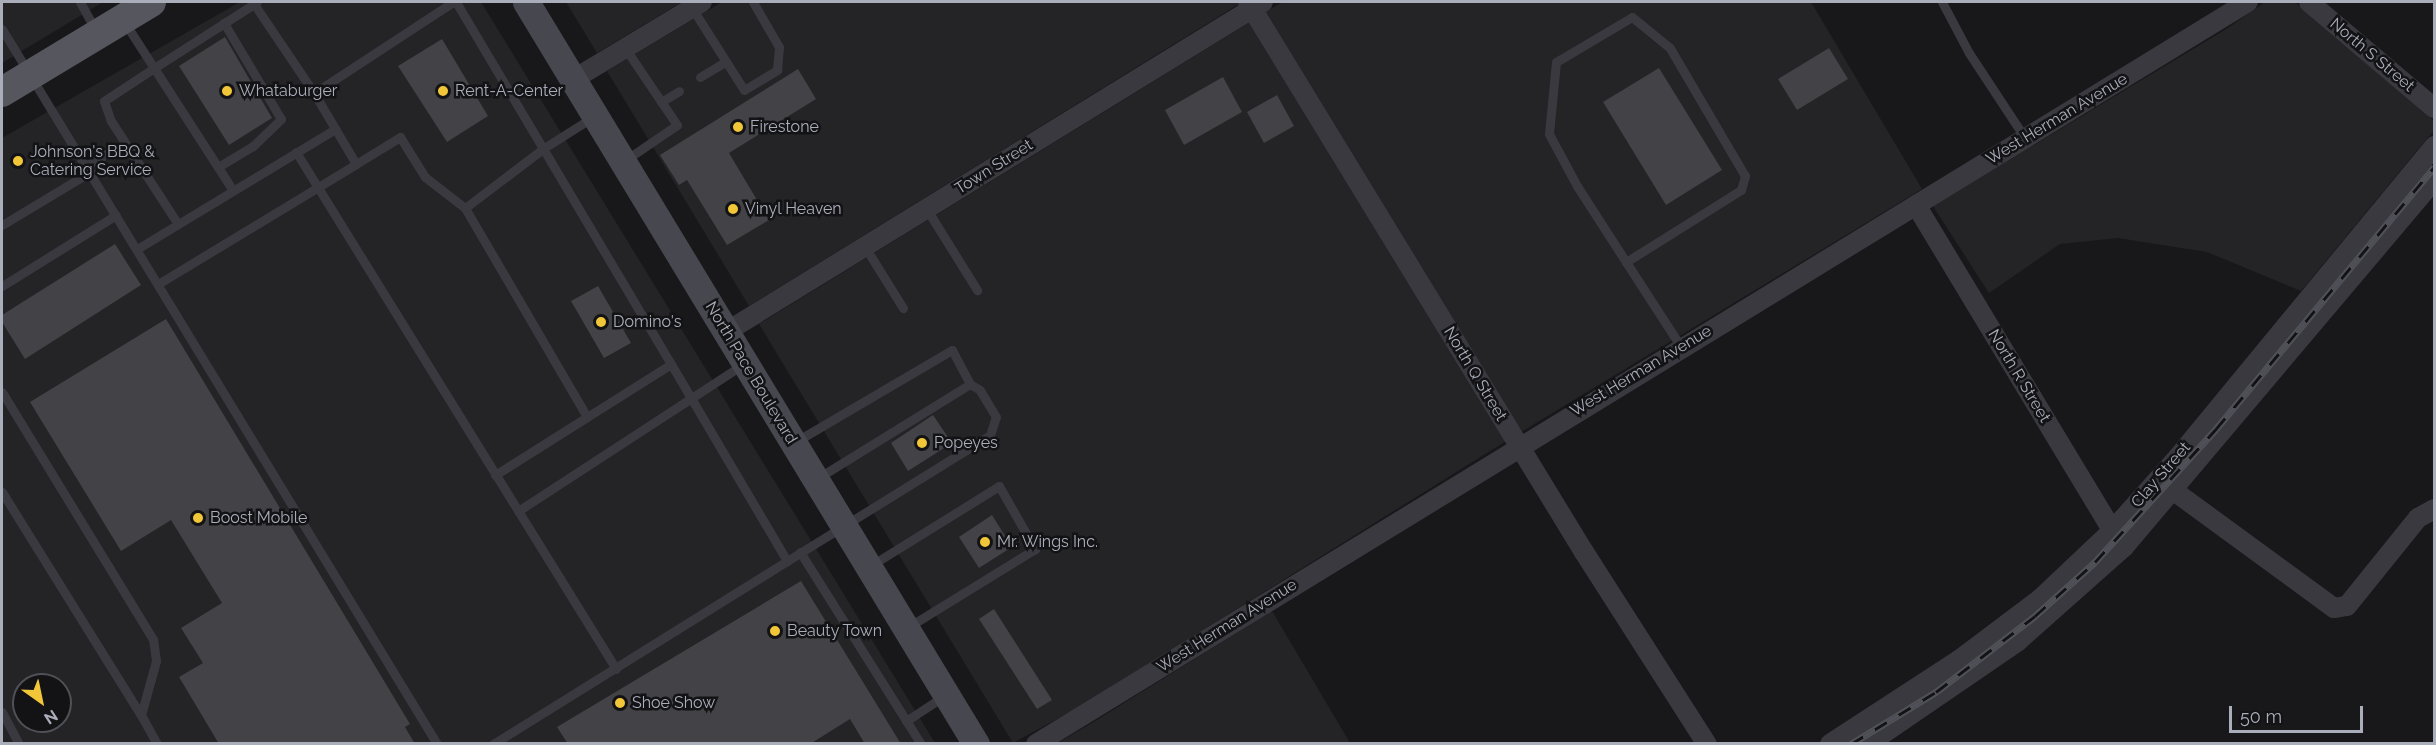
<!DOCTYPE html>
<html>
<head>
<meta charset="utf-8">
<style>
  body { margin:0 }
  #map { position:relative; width:2436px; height:745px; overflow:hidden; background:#18181a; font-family:Raleway,sans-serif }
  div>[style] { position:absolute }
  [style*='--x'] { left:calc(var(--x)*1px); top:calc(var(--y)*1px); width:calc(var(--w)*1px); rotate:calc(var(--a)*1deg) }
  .built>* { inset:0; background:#242427 }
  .building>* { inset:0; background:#424247 }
  .lane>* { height:9px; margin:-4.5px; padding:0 4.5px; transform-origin:4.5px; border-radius:4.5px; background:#39393f }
  .street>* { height:20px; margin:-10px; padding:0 10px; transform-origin:10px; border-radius:10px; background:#39393f }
  .secondary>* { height:27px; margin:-13.5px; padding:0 13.5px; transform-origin:13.5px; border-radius:13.5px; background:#47484f }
  .primary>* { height:30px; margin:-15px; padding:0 15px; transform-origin:15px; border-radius:15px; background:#55565e }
  .rail>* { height:7px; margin-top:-3.5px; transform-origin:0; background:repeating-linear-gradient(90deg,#131315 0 14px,#505158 0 28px); box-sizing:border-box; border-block:2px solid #505158 }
  .dots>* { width:16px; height:16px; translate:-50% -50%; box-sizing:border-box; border:3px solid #131315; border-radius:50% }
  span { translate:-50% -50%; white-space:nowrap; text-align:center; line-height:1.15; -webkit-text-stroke:5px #131315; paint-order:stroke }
  .street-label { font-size:16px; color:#aaadba }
  .poi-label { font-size:16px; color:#aaadba }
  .left { translate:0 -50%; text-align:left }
  .frame { position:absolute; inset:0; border:3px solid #aaadba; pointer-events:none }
  .north { position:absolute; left:12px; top:673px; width:60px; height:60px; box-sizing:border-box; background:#131315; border:2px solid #4f5157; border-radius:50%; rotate:147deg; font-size:16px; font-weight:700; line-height:24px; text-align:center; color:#aaadba }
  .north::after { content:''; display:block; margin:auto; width:21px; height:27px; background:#f1c739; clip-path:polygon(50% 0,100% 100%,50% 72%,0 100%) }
  .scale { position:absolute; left:2229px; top:706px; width:134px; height:27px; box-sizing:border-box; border:3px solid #aaadba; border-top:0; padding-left:8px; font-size:18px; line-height:21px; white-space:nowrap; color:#aaadba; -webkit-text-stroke:4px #131315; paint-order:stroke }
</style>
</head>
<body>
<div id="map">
  <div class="built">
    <div style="clip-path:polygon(2px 2px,103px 2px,2px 63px)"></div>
    <div style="clip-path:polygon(evenodd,240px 2px,481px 2px,935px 743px,2px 743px,2px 138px,240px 2px,24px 685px,60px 685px,60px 721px,24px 721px,24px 685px)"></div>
    <div style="clip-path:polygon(566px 2px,682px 2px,597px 53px)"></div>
    <div style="clip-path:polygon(722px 2px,1238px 2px,1239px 4px,749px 306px,607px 71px)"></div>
    <div style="clip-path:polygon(1283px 2px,1811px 2px,1922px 189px,1521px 432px,1265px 12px)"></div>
    <div style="clip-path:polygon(2265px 2px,2295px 2px,2434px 121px,2434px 130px,2301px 291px,2207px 252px,2118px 238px,2060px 244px,1989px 293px,1933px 206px,2228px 28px)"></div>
    <div style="clip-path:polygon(1250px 22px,1506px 441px,1081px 706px,1013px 743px,759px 324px)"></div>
    <div style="clip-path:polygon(1272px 611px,1350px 743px,1056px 744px,1092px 723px)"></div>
  </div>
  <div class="building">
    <div style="clip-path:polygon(225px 37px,272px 118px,229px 145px,179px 66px)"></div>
    <div style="clip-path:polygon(442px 39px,488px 116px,447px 142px,398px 66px)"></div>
    <div style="clip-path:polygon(1829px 48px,1848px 79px,1797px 110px,1778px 79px)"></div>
    <div style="clip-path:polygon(1659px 68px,1722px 170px,1666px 205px,1603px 102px)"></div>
    <div style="clip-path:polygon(798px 69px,816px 99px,729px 153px,769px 220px,727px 245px,687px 180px,679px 185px,660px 155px)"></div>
    <div style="clip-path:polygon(1223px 77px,1242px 112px,1184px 145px,1165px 110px)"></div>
    <div style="clip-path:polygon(1277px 95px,1294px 126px,1264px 143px,1247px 112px)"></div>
    <div style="clip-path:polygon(115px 244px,141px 285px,25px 359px,2px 322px,2px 315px)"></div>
    <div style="clip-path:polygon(598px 286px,631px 343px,604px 358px,571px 301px)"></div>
    <div style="clip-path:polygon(166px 319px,410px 724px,405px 727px,415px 744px,219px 744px,179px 677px,203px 663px,181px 628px,222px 603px,171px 520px,121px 551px,30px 402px)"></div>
    <div style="clip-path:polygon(933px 415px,952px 443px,908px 471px,891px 443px)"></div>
    <div style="clip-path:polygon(992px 515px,1012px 547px,979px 568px,959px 537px)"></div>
    <div style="clip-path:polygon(801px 581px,901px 744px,865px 744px,850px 719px,810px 744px,568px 744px,557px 727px)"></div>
    <div style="clip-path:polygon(994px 609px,1052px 700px,1037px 709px,979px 619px)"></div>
  </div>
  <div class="lane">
    <div style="--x:80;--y:2;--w:33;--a:61"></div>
    <div style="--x:257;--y:2;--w:4;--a:146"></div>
    <div style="--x:254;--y:4;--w:107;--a:56"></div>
    <div style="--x:453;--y:2;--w:166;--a:146.8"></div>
    <div style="--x:314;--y:93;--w:82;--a:59.4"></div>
    <div style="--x:356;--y:164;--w:52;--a:-31.5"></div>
    <div style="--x:400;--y:137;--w:47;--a:58"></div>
    <div style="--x:425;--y:177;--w:51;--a:37.8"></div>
    <div style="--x:465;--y:208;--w:242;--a:59.7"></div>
    <div style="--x:587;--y:417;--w:99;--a:-32.2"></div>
    <div style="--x:671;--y:364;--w:229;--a:59.5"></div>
    <div style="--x:787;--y:561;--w:346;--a:148.1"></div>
    <div style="--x:456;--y:2;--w:421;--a:59.3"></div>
    <div style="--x:1942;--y:2;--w:58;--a:62.1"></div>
    <div style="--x:1969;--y:53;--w:102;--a:56.6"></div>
    <div style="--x:692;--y:8;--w:97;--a:57.6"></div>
    <div style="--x:744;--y:90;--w:39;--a:-31"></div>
    <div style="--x:777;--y:70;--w:23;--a:-85"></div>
    <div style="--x:779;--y:47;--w:52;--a:-120"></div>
    <div style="--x:125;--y:23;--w:54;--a:57.2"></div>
    <div style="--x:154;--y:68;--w:60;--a:146.6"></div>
    <div style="--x:104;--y:101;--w:21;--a:71"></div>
    <div style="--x:111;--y:121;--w:123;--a:57"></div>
    <div style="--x:2;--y:29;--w:837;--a:58.68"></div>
    <div style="--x:700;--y:77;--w:29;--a:-31"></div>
    <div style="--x:661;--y:102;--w:21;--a:-31"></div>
    <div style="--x:296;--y:152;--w:608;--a:58.24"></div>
    <div style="--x:624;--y:161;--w:64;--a:-34.2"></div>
    <div style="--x:677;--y:125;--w:93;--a:-124"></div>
    <div style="--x:86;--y:166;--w:45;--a:-30.5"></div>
    <div style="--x:218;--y:167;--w:41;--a:-31"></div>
    <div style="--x:253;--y:146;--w:39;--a:-44"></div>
    <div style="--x:281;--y:119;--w:112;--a:-120.7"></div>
    <div style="--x:232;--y:189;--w:144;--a:-122.8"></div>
    <div style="--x:154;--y:68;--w:119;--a:-32.6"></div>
    <div style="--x:465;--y:208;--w:99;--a:-37.2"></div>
    <div style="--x:544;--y:148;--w:58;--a:-32.3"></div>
    <div style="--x:926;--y:208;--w:97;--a:58.1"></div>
    <div style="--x:2;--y:225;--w:103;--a:-31.1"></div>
    <div style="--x:865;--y:247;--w:72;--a:58.1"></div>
    <div style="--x:137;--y:249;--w:232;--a:-31.2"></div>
    <div style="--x:1626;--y:262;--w:136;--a:-32.1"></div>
    <div style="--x:1741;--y:190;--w:15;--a:-74"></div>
    <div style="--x:1745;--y:176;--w:148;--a:-120.4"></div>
    <div style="--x:1670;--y:48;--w:49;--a:-140.8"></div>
    <div style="--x:1632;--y:17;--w:88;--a:149.4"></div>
    <div style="--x:1556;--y:62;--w:72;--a:95.6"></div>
    <div style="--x:1549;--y:134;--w:59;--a:61.7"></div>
    <div style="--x:1577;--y:186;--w:90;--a:57.2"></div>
    <div style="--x:1626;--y:262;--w:101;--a:57.1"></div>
    <div style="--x:158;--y:284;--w:232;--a:-31.2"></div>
    <div style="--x:2;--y:286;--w:134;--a:-31.9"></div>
    <div style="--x:2;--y:392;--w:289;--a:58.6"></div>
    <div style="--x:153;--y:639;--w:22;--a:82"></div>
    <div style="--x:156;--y:661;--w:56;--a:105.5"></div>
    <div style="--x:141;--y:715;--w:33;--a:61"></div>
    <div style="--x:795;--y:442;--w:182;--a:-30.4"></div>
    <div style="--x:952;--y:350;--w:38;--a:62"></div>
    <div style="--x:495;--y:475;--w:109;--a:-32.2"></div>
    <div style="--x:2;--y:492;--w:263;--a:58.1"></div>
    <div style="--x:518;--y:511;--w:267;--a:-33.1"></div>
    <div style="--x:800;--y:552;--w:227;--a:57.8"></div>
    <div style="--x:787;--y:561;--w:239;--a:-31.8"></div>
    <div style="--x:990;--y:435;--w:19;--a:-72"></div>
    <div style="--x:996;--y:417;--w:31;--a:-121"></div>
    <div style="--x:980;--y:390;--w:12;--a:-149"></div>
    <div style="--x:970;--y:384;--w:179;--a:148.3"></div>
    <div style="--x:870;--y:566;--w:152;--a:-31.8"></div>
    <div style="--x:999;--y:486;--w:73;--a:60.3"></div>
    <div style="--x:1035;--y:549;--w:149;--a:148.4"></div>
    <div style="--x:2;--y:712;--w:36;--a:62"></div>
    <div style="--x:906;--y:721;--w:45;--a:-33.3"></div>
  </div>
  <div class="street">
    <div style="--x:1248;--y:2;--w:645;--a:58.58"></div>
    <div style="--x:1584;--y:552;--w:228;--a:57.4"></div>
    <div style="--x:2309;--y:2;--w:164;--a:40.3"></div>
    <div style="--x:574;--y:79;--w:149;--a:-31"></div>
    <div style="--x:1916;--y:205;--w:393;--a:58.9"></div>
    <div style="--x:726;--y:332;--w:630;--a:-31.57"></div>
    <div style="--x:2174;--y:491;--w:198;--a:36.2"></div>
    <div style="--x:2334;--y:608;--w:13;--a:-9"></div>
    <div style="--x:2347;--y:606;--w:113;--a:-51.1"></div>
    <div style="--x:2418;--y:518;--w:18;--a:-29"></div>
    <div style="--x:1036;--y:744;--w:1421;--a:-31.48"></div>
    <div style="--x:1830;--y:744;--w:154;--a:-33.1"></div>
    <div style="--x:1959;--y:660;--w:101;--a:-37"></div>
    <div style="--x:2040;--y:599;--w:99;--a:-43.4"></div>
    <div style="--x:2112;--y:531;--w:99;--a:-48.3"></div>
    <div style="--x:2178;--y:457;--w:403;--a:-50.5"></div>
    <div style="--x:1868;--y:744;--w:181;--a:-34.4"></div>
    <div style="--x:2017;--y:642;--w:143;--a:-41.6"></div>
    <div style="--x:2124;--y:547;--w:480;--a:-49.8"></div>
  </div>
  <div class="secondary">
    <div style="--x:526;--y:2;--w:868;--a:58.76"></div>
  </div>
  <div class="primary">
    <div style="--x:2;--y:92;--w:174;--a:-31.1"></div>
  </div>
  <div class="rail">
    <div style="--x:1851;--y:744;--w:100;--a:-31.5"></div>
    <div style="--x:1936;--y:692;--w:125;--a:-37.5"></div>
    <div style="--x:2035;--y:616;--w:81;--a:-42"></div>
    <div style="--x:2095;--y:562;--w:180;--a:-47.7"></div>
    <div style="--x:2216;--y:429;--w:341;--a:-50.2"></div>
  </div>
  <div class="dots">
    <div style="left:227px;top:91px;background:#f1c739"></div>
    <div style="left:443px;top:91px;background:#f1c739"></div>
    <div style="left:738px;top:127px;background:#f1c739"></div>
    <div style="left:18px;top:161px;background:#f1c739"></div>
    <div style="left:733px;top:209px;background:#f1c739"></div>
    <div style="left:601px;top:322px;background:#f1c739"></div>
    <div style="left:922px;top:443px;background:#f1c739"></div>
    <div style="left:198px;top:518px;background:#f1c739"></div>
    <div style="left:985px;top:542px;background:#f1c739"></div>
    <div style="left:775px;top:631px;background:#f1c739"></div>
    <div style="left:620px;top:703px;background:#f1c739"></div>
  </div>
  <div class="street-label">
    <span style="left:2372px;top:55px;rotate:40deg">North S Street</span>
    <span style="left:2057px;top:119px;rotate:-31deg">West Herman Avenue</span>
    <span style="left:994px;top:167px;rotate:-32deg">Town Street</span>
    <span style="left:1641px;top:371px;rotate:-31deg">West Herman Avenue</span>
    <span style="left:751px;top:373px;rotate:59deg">North Pace Boulevard</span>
    <span style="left:1475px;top:374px;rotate:59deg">North Q Street</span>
    <span style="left:2019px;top:376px;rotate:59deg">North R Street</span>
    <span style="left:2161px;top:475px;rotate:-49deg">Clay Street</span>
    <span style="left:1227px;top:626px;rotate:-32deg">West Herman Avenue</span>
  </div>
  <div class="poi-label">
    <span class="left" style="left:239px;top:91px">Whataburger</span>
    <span class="left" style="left:455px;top:91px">Rent-A-Center</span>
    <span class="left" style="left:750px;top:127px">Firestone</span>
    <span class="left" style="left:30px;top:161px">Johnson's BBQ &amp;<br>Catering Service</span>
    <span class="left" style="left:745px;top:209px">Vinyl Heaven</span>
    <span class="left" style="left:613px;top:322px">Domino's</span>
    <span class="left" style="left:934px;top:443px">Popeyes</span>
    <span class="left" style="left:210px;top:518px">Boost Mobile</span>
    <span class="left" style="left:997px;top:542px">Mr. Wings Inc.</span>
    <span class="left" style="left:787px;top:631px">Beauty Town</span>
    <span class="left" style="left:632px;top:703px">Shoe Show</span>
  </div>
  <div class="frame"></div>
  <div class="north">N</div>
  <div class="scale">50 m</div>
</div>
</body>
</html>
